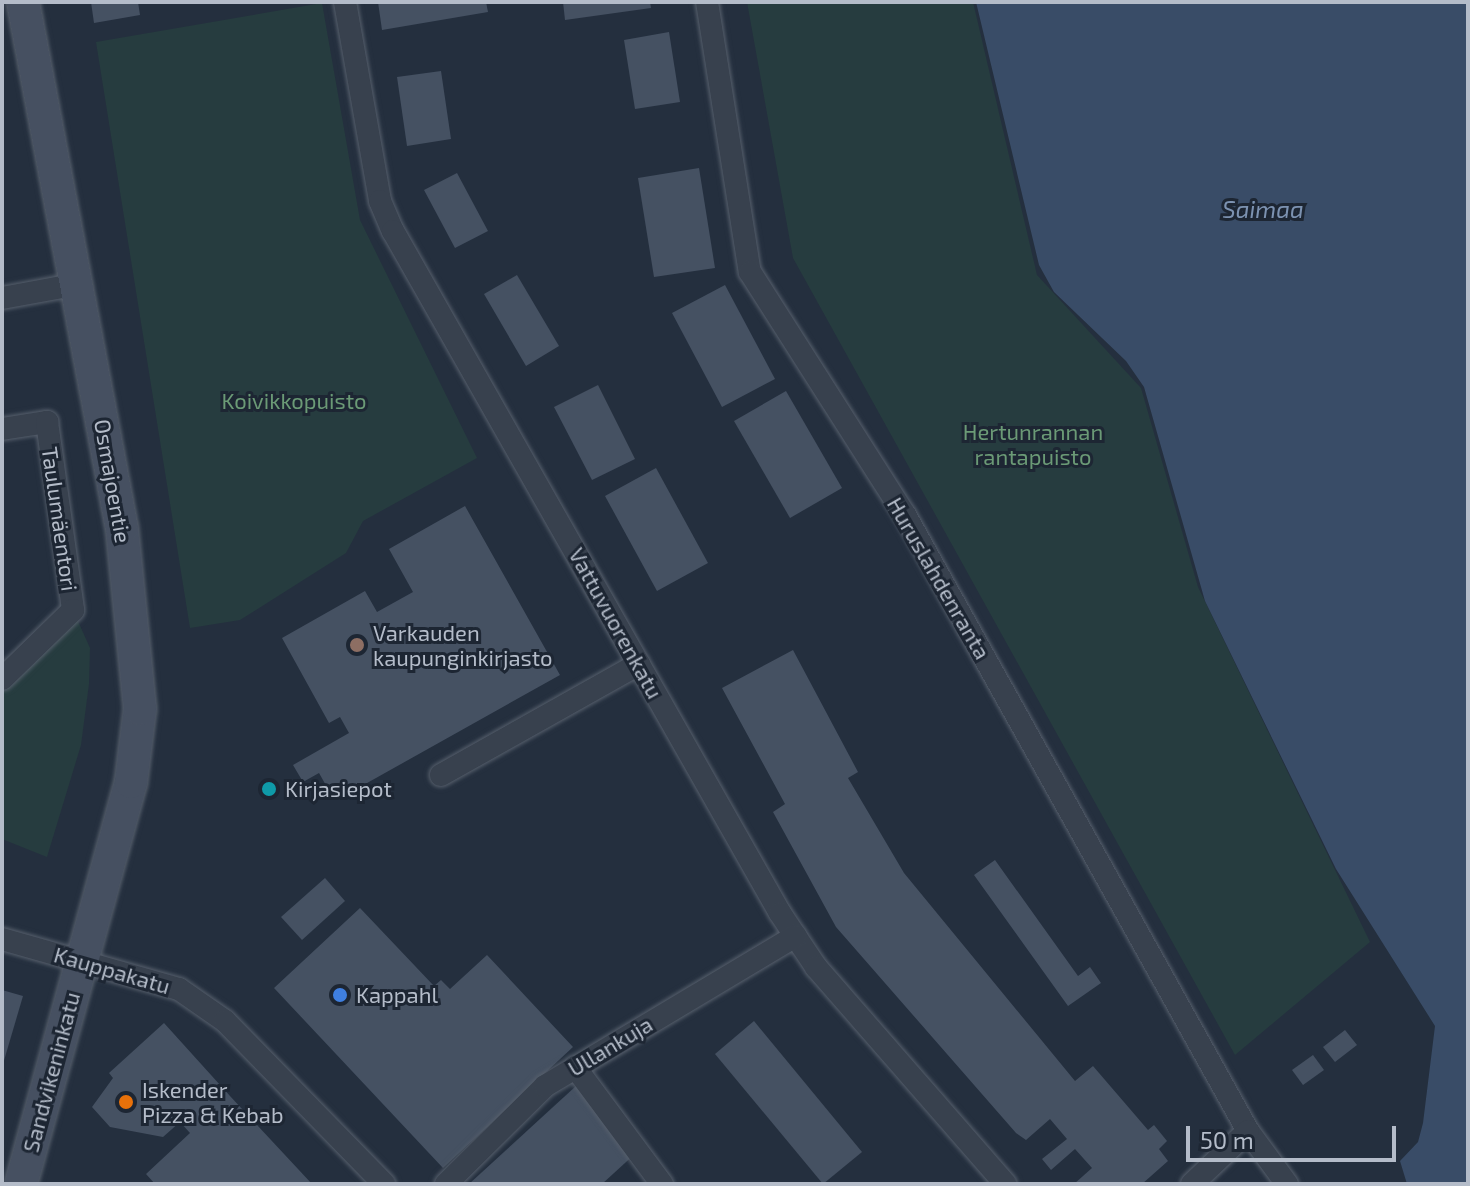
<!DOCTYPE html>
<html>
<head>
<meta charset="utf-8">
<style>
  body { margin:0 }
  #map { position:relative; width:1470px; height:1186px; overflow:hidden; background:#242f3e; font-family:"Exo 2",sans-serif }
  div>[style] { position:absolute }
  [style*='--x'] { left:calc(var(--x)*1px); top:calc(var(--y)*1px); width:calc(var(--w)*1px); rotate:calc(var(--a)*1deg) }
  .green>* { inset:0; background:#263c3f }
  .water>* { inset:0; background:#394c67 }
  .building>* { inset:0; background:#455162 }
  .roads { filter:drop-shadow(0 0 2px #565f6c) drop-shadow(0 0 2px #565f6c) }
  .street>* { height:22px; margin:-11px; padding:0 11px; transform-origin:11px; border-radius:11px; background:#38414e }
  .secondary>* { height:32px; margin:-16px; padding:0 16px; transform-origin:16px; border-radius:16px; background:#465061 }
  .dots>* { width:22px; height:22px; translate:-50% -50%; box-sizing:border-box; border:4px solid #1d2633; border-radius:50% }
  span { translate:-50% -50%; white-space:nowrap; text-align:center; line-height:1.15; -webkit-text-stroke:6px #1d2633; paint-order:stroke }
  .park-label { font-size:22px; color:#6b9a76 }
  .street-label { font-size:22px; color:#b4bcc9 }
  .poi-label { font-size:22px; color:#b4bcc9 }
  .left { translate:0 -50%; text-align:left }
  .water-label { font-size:24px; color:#7c92b1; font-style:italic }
  .frame { position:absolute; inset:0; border:4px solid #b4bcc9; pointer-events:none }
  .scale { position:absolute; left:1186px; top:1126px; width:210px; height:36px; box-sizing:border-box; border:4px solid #b4bcc9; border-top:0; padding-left:10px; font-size:24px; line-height:28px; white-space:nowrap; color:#b4bcc9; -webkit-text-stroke:6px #1d2633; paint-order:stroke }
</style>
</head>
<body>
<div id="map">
  <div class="green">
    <div style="clip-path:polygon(747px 2px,973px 2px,1037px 275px,1141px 388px,1198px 587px,1370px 942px,1235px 1055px,793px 258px)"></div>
    <div style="clip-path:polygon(322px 3px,360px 220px,477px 458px,363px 521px,346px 553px,240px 620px,190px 628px,96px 42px)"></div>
    <div style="clip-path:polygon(73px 610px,90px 648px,89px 684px,81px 745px,47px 857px,2px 839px,2px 679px)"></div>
  </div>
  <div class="water">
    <div style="clip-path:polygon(976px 2px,1468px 2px,1468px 1184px,1407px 1184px,1400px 1161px,1418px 1142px,1423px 1123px,1435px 1026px,1336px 869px,1205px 601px,1144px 387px,1126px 361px,1054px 292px,1039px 265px)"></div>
  </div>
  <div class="building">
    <div style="clip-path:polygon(91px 2px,138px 2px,140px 15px,94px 23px)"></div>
    <div style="clip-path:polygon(378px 2px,486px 2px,488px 12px,382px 30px)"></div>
    <div style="clip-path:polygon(563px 2px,650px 2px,651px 8px,565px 20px)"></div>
    <div style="clip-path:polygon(669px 32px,680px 102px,635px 109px,624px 40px)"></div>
    <div style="clip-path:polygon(441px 71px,451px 139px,407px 146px,397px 77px)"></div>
    <div style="clip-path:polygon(699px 168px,715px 268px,654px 277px,638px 178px)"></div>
    <div style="clip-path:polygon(457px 173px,488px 231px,455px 248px,424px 190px)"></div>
    <div style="clip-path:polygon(517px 275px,559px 346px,526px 366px,484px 294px)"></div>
    <div style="clip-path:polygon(725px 285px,775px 379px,722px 407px,672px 313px)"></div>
    <div style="clip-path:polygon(598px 385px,635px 459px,592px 480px,554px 407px)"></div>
    <div style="clip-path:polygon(786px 391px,842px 488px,790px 518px,734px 421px)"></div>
    <div style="clip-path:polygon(656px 468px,708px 563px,657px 591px,605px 496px)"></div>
    <div style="clip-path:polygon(465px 506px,560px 675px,351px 792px,332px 796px,319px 773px,303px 782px,293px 765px,349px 733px,340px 717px,329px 723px,282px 638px,365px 591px,377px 612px,413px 592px,389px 549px)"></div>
    <div style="clip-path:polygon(793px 650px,858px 772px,848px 778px,904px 873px,1075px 1081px,1093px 1066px,1148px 1130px,1154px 1125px,1167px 1141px,1159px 1149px,1168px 1161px,1142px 1184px,1074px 1184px,1092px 1168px,1075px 1149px,1051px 1170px,1042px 1159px,1067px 1139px,1050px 1119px,1026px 1140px,1016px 1133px,836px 927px,773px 812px,785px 804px,722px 688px)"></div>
    <div style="clip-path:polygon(995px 860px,1078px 976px,1090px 967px,1101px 983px,1068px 1006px,974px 875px)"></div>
    <div style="clip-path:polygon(325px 878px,345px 901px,302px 940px,281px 917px)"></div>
    <div style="clip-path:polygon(360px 908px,434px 986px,441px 980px,450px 989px,487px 955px,573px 1047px,443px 1168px,274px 988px)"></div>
    <div style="clip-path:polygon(2px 990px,23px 996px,3px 1064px,2px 1064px)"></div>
    <div style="clip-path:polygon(754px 1021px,862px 1152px,823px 1184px,715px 1054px)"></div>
    <div style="clip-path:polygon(164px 1023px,230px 1096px,312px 1184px,155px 1184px,146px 1174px,190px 1133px,180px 1122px,163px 1137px,110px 1127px,92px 1107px,113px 1078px,109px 1073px)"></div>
    <div style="clip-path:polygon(1345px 1030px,1357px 1045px,1335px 1062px,1323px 1047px)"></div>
    <div style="clip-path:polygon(1313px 1055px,1324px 1070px,1303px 1085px,1292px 1070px)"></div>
    <div style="clip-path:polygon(576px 1086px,637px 1152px,602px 1184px,469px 1184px)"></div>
  </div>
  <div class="roads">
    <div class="street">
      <div style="--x:345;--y:2;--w:202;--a:80"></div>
      <div style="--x:380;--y:201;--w:33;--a:67"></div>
      <div style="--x:393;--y:231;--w:784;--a:60.43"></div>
      <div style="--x:780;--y:913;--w:65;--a:56.3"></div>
      <div style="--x:816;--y:967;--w:288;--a:48.9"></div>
      <div style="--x:707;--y:2;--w:273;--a:81"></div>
      <div style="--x:750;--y:272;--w:288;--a:57.5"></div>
      <div style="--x:905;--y:515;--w:705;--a:60.89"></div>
      <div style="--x:1248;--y:1131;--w:66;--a:53.7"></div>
      <div style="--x:2;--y:298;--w:77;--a:-10.4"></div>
      <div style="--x:2;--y:429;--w:46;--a:-8.8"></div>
      <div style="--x:47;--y:422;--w:190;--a:82.1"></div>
      <div style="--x:73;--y:610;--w:99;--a:135.8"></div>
      <div style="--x:441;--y:775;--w:227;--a:-29.3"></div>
      <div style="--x:2;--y:939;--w:184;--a:15.8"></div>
      <div style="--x:179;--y:989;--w:56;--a:34.8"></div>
      <div style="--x:225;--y:1021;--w:228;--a:45.7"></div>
      <div style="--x:575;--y:1067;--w:146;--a:53.4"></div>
      <div style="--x:446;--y:1184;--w:139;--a:-44.7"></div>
      <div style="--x:545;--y:1086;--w:292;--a:-30.9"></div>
      <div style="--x:1192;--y:1184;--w:77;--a:-43.4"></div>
    </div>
    <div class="secondary">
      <div style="--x:21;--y:1184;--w:417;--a:-74.7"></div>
      <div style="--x:131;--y:782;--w:74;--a:-83"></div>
      <div style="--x:140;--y:709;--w:181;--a:-95.7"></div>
      <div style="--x:122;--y:529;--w:536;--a:-100.64"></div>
    </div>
  </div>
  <div class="dots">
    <div style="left:357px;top:645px;background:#8d6e63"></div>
    <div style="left:269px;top:789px;background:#0f9aa8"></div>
    <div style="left:340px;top:995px;background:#3f7fe0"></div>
    <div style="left:126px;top:1102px;background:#e8710a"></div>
  </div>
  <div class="park-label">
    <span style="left:294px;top:401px">Koivikkopuisto</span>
    <span style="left:1033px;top:444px">Hertunrannan<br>rantapuisto</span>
  </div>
  <div class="street-label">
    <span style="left:113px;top:481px;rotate:80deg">Osmajoentie</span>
    <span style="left:60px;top:519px;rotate:82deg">Taulumäentori</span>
    <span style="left:939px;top:578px;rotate:60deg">Huruslahdenranta</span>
    <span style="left:616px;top:623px;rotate:61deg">Vattuvuorenkatu</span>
    <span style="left:112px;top:970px;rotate:16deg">Kauppakatu</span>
    <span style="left:610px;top:1046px;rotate:-31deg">Ullankuja</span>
    <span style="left:51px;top:1072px;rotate:-75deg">Sandvikeninkatu</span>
  </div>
  <div class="poi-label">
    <span class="left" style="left:373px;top:645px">Varkauden<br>kaupunginkirjasto</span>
    <span class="left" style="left:285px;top:789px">Kirjasiepot</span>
    <span class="left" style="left:356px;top:995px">Kappahl</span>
    <span class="left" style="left:142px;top:1102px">Iskender<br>Pizza &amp; Kebab</span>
  </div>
  <div class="water-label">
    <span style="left:1263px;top:209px">Saimaa</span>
  </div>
  <div class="frame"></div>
  <div class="scale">50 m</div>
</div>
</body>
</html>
